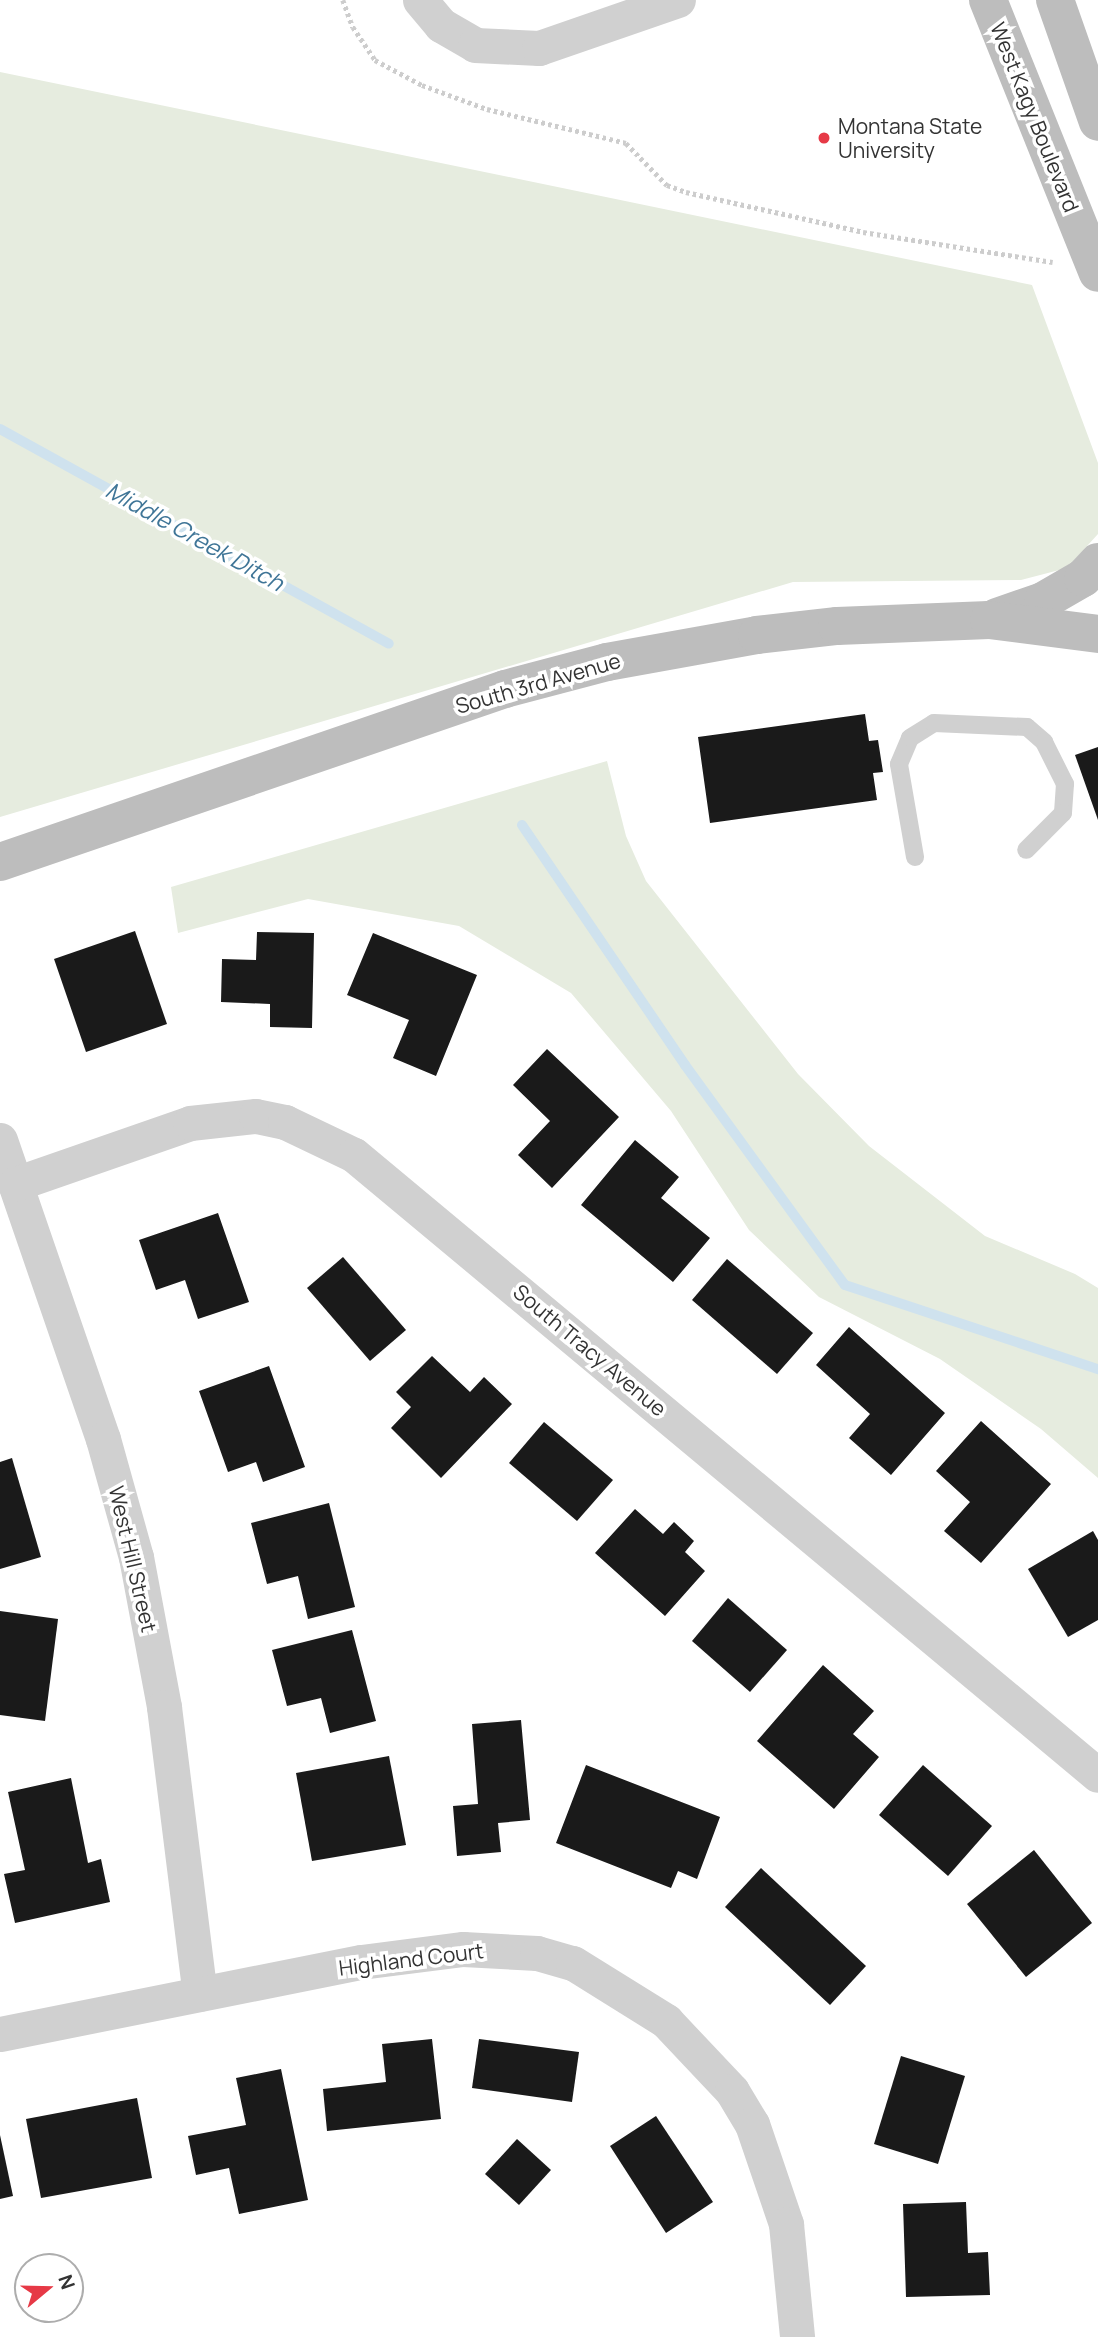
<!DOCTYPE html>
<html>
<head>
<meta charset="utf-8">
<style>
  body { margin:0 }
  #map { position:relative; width:1098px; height:2337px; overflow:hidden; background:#fff; font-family:Manrope,sans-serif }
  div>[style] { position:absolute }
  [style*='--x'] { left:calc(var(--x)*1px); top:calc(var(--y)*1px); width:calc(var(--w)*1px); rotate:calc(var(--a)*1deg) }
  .green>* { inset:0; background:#e6ecdf }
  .stream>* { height:10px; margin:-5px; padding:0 5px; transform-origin:5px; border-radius:5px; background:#cfe2ee }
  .building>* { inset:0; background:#1a1a1a }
  .path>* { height:4.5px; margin-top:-2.25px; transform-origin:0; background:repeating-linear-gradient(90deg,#cdcdcd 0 3.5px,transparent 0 7px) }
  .service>* { height:18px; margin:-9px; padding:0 9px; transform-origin:9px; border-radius:9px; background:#d0d0d0 }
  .minor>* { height:35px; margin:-17.5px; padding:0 17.5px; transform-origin:17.5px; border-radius:17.5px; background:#d0d0d0 }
  .secondary>* { height:38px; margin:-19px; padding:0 19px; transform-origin:19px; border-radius:19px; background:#bdbdbd }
  .dots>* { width:19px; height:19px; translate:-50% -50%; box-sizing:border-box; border:4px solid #fff; border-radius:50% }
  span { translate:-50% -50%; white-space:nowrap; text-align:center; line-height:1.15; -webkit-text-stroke:7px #fff; paint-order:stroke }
  .street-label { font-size:21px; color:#333 }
  .poi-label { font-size:21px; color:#333 }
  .left { translate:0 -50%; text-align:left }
  .water-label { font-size:23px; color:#3f7597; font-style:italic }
  .north { position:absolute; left:14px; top:2253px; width:70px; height:70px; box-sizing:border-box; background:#fff; border:2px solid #adadad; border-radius:50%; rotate:71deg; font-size:19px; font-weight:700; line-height:28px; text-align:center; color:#333 }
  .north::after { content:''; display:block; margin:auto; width:24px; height:32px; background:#e63946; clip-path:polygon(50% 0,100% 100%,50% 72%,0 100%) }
</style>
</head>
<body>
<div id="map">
  <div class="green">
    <div style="clip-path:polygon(0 72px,1032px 285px,1098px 463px,1098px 534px,1067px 568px,1021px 580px,793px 582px,0 817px)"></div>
    <div style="clip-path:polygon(607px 761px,626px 836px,646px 881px,798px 1074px,869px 1146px,985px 1236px,1075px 1274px,1098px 1288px,1098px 1478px,1041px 1429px,940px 1359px,819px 1297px,749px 1230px,671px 1111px,571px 993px,459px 926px,308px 899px,178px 933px,171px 887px)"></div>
  </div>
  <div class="stream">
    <div style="--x:0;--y:429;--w:444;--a:28.9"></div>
    <div style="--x:522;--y:825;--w:290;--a:55.8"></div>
    <div style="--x:685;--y:1065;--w:272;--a:54"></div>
    <div style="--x:845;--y:1285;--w:267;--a:18.4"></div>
  </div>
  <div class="building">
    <div style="clip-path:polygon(865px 714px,869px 741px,878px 740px,883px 772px,873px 773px,877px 800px,710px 823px,698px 737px)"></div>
    <div style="clip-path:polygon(1098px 747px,1098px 820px,1075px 755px)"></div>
    <div style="clip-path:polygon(135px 931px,167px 1024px,86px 1052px,54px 959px)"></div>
    <div style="clip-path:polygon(257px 932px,314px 933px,312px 1028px,270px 1027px,270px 1004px,221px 1002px,222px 959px,256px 960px)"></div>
    <div style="clip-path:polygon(373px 933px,477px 975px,436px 1076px,393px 1058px,409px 1020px,347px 995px)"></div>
    <div style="clip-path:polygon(547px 1049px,619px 1117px,552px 1188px,518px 1155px,550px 1121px,513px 1085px)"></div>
    <div style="clip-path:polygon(635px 1140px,679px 1177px,661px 1198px,710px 1238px,673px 1282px,581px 1205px)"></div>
    <div style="clip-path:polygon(218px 1213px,249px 1302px,198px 1319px,185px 1280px,156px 1290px,139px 1240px)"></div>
    <div style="clip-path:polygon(343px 1257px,406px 1330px,370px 1361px,307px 1288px)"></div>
    <div style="clip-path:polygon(727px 1259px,813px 1333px,777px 1374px,692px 1300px)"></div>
    <div style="clip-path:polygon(849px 1327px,945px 1413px,891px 1475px,849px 1438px,870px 1414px,816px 1365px)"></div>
    <div style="clip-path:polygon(432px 1356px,470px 1392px,484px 1377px,512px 1404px,441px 1478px,391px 1428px,411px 1407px,396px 1392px)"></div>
    <div style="clip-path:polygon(269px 1366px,305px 1467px,263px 1482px,256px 1462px,228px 1472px,199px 1391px)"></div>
    <div style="clip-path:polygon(981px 1421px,1051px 1484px,981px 1563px,944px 1531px,970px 1502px,936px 1471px)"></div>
    <div style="clip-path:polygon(544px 1422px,613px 1480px,577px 1521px,509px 1463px)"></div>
    <div style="clip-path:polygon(12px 1458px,41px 1557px,0 1569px,0 1462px)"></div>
    <div style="clip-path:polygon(329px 1503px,355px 1607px,308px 1619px,298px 1576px,267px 1584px,251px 1523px)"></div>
    <div style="clip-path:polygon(635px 1509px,663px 1534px,674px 1522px,694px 1541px,685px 1552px,705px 1571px,665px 1616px,595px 1553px)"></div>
    <div style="clip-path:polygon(1093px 1531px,1098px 1540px,1098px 1620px,1068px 1637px,1028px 1569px)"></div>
    <div style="clip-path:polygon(728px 1598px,787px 1650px,750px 1692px,692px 1641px)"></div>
    <div style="clip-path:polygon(0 1611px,58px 1619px,45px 1721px,0 1715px)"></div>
    <div style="clip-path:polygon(352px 1630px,376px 1721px,330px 1733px,321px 1698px,287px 1706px,272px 1650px)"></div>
    <div style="clip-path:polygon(823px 1665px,874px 1711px,853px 1734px,879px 1757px,834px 1809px,757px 1741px)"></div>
    <div style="clip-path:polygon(521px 1720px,530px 1820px,498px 1823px,501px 1852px,457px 1856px,453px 1806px,478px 1804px,472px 1724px)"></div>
    <div style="clip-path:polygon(389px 1756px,406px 1845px,312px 1861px,296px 1773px)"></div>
    <div style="clip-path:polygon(586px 1765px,720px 1817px,697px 1879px,678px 1871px,671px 1888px,556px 1843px)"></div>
    <div style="clip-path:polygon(923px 1765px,992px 1826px,948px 1876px,879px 1815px)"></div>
    <div style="clip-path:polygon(71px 1778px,88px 1863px,101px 1859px,110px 1902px,15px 1923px,4px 1874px,25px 1870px,8px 1792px)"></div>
    <div style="clip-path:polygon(1034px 1850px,1092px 1923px,1026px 1977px,967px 1904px)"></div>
    <div style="clip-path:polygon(761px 1868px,866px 1966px,830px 2005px,725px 1907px)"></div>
    <div style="clip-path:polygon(432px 2039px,441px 2119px,327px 2131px,323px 2089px,386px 2082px,382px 2044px)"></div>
    <div style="clip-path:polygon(479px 2039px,579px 2052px,572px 2102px,472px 2088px)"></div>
    <div style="clip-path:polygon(901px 2056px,965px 2076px,938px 2164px,874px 2144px)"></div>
    <div style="clip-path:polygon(281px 2069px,308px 2200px,239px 2214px,229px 2168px,196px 2175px,188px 2136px,246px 2125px,236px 2078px)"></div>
    <div style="clip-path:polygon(137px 2098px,152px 2178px,41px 2198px,26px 2119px)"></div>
    <div style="clip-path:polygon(656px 2116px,713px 2202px,666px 2233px,610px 2146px)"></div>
    <div style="clip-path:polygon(0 2135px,13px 2196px,0 2199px)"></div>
    <div style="clip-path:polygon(517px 2139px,551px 2170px,519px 2205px,485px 2174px)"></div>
    <div style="clip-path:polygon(966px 2202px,968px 2253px,988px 2252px,990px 2295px,906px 2297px,903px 2204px)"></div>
  </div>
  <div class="path">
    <div style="--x:343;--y:0;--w:29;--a:70"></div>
    <div style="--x:353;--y:27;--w:40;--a:56"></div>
    <div style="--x:375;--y:60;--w:53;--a:28"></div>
    <div style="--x:422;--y:85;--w:69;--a:20.3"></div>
    <div style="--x:487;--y:109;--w:143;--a:13.7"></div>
    <div style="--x:626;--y:143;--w:59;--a:45.7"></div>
    <div style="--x:667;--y:185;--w:20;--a:20"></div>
    <div style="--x:686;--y:192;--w:181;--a:12.7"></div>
    <div style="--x:863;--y:232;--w:192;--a:9"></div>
  </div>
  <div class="service">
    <div style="--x:915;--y:857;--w:94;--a:-99.8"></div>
    <div style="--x:899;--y:764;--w:28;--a:-67"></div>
    <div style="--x:910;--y:738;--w:28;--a:-32"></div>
    <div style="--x:934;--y:723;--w:93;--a:2.5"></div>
    <div style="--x:1027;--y:727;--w:23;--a:41"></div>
    <div style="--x:1044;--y:742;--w:47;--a:63.4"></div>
    <div style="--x:1065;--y:784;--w:29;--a:94"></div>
    <div style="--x:1063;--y:813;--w:52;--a:135"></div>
  </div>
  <div class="minor">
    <div style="--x:420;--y:0;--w:33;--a:50"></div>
    <div style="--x:441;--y:25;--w:39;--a:30"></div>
    <div style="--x:475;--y:45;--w:64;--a:2.7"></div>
    <div style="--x:539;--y:48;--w:147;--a:-19.1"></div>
    <div style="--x:0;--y:1140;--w:316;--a:71"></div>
    <div style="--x:103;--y:1439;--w:123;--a:74.4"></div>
    <div style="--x:136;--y:1557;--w:153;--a:79.4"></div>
    <div style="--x:164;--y:1707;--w:289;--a:82.9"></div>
    <div style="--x:15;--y:1184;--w:185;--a:-19.2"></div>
    <div style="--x:190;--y:1123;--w:66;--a:-6.1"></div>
    <div style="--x:256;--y:1116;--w:30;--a:12"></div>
    <div style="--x:285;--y:1122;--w:76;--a:25.6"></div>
    <div style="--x:354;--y:1155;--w:968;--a:39.81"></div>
    <div style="--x:0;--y:2034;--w:368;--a:-11.3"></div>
    <div style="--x:361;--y:1962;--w:103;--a:-7.3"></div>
    <div style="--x:463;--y:1949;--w:74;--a:3.1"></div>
    <div style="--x:537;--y:1953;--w:37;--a:16"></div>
    <div style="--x:573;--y:1963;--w:110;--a:31.9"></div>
    <div style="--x:666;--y:2021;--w:96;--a:46.7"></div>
    <div style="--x:732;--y:2091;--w:39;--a:59"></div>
    <div style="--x:752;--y:2124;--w:106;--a:71.2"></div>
    <div style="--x:786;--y:2224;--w:114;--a:84.4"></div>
  </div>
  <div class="secondary">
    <div style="--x:988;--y:0;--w:294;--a:68.1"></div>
    <div style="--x:1055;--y:0;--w:129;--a:70.6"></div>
    <div style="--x:997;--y:617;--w:49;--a:-19.2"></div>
    <div style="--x:1043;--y:601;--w:46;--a:-29.9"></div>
    <div style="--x:1083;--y:578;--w:22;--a:-47"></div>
    <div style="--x:0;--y:862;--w:534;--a:-18.91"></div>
    <div style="--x:505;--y:689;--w:106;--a:-14.8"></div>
    <div style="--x:607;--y:662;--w:152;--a:-10.2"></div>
    <div style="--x:757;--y:635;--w:81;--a:-6.4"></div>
    <div style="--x:837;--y:626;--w:152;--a:-2.3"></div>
    <div style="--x:989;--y:620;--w:110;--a:7.3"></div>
  </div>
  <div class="dots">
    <div style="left:824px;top:138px;background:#e63946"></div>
  </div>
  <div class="street-label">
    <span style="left:1035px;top:117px;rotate:68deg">West Kagy Boulevard</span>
    <span style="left:538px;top:683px;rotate:-16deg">South 3rd Avenue</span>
    <span style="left:590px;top:1350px;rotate:40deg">South Tracy Avenue</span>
    <span style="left:133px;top:1559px;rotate:77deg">West Hill Street</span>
    <span style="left:411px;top:1959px;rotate:-7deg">Highland Court</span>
  </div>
  <div class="poi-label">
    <span class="left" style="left:838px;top:138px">Montana State<br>University</span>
  </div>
  <div class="water-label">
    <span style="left:195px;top:536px;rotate:29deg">Middle Creek Ditch</span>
  </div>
  <div class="north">N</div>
</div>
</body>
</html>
